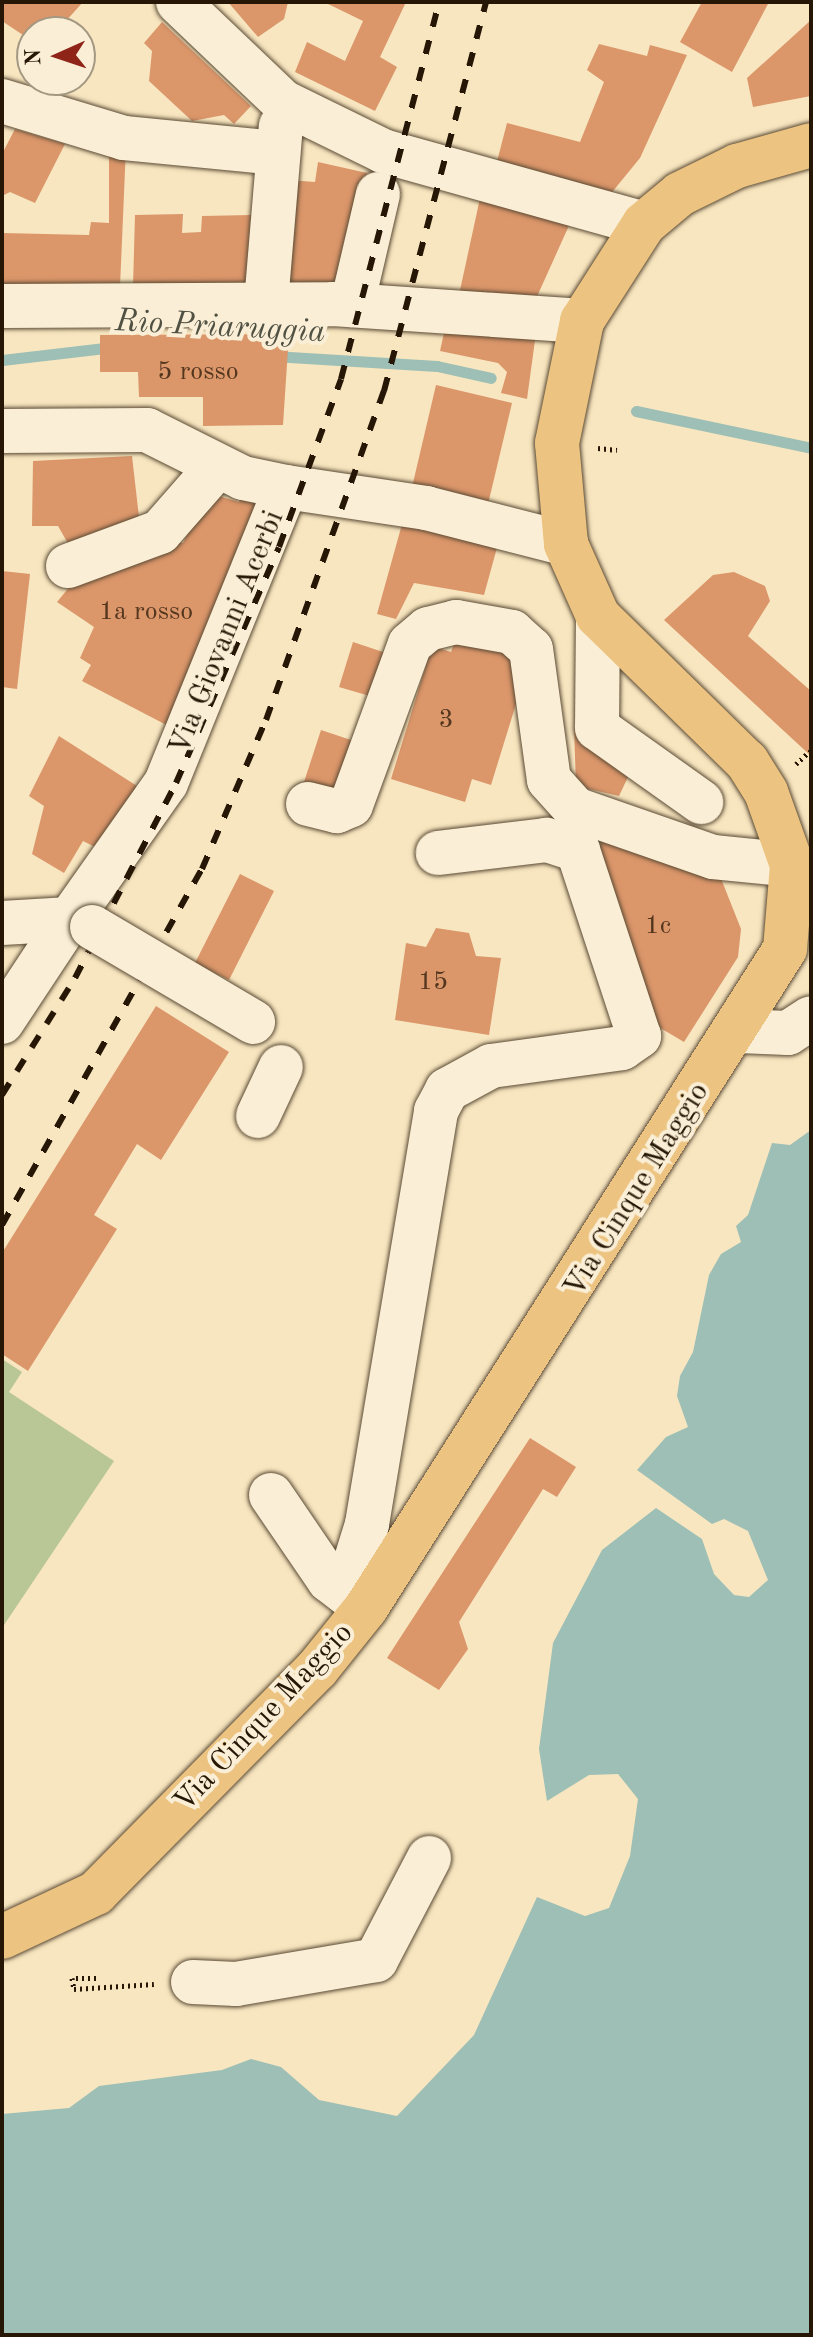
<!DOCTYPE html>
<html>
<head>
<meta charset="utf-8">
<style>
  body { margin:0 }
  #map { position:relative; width:813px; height:2337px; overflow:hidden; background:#f8e6c0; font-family:"Old Standard TT",serif }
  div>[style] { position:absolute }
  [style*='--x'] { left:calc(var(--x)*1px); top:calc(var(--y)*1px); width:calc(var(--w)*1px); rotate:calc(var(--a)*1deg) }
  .green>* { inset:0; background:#b9c695 }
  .water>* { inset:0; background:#9dbfb5 }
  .stream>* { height:11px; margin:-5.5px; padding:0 5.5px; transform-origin:5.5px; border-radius:5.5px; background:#9dbfb5 }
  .building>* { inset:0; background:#db966a }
  .path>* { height:5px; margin-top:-2.5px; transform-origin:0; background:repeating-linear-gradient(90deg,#261605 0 2px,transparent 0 6px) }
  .roads { filter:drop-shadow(0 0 2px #5a4a34) drop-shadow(0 0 2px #5a4a34) }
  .minor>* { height:44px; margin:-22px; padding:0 22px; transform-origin:22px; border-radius:22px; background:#faefd6 }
  .major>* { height:44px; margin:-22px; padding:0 22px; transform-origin:22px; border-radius:22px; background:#ecc380 }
  .rail>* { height:6px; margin-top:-3px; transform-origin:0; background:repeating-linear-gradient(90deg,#261605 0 14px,transparent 0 28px) }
  .bridges { filter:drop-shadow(0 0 2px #5a4a34) drop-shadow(0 0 2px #5a4a34) }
  .minor-bridge>* { height:44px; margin:-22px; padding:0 22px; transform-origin:22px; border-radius:22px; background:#faefd6 }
  span { translate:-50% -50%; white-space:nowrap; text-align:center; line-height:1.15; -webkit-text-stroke:8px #faefd6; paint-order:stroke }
  .number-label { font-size:26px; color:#53361e }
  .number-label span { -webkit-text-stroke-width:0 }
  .street-label { font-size:30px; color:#261605 }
  .water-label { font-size:32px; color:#505143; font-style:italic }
  .frame { position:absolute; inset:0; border:4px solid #261605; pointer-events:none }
  .north { position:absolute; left:16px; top:16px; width:80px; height:80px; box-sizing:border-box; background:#faefd6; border:2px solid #a59882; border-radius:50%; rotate:267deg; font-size:22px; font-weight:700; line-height:32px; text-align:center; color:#261605 }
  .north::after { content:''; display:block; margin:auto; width:28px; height:36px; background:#8f2418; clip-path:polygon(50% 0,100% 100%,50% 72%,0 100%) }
</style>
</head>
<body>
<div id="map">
  <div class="green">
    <div style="clip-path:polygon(2px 1359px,22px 1372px,9px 1392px,114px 1461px,2px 1628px)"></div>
  </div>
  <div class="water">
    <div style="clip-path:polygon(811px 1130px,811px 2335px,2px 2335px,2px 2114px,69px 2108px,99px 2086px,222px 2070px,251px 2059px,281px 2067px,319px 2100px,397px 2116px,474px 2035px,537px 1897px,585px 1916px,609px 1908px,630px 1856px,638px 1799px,618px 1774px,589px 1775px,547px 1801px,539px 1749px,553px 1643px,602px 1550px,656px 1508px,702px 1539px,714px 1574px,734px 1595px,749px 1597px,768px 1580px,748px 1531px,724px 1519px,712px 1524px,637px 1470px,666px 1437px,688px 1427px,677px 1396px,680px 1376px,693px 1352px,709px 1275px,721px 1254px,741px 1242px,736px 1226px,748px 1215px,772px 1143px,790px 1145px)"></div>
  </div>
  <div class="stream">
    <div style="--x:273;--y:356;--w:164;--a:3.5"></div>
    <div style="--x:437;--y:366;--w:55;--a:12.5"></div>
    <div style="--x:2;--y:360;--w:112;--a:-6.7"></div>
    <div style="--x:636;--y:411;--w:179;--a:11.9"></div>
  </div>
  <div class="building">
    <div style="clip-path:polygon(2px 2px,83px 2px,56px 32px,32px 32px,32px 41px,2px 21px)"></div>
    <div style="clip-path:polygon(228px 2px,288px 2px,284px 19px,258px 37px)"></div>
    <div style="clip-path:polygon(324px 2px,406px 2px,380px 57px,397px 67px,375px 111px,295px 72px,307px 42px,345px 61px,363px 21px)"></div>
    <div style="clip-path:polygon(702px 2px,769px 2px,732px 72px,680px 42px)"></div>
    <div style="clip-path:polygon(811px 20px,811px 96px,753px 107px,747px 78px)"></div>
    <div style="clip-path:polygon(162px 22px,251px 106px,234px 124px,224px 115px,192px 121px,149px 81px,152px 51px,144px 43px)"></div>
    <div style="clip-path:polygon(599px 44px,647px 56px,650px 45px,687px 55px,640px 158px,604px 202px,494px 173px,507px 123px,580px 142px,604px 82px,587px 70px)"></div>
    <div style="clip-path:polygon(15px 129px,65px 144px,35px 203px,10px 192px,2px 196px,2px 154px)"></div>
    <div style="clip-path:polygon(109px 137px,126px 147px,120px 287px,2px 285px,2px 233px,89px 235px,91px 222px,109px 223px)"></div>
    <div style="clip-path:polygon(318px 162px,367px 173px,339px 283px,287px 284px,288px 180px,315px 182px)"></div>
    <div style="clip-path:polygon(482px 189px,576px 210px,535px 301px,459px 295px)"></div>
    <div style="clip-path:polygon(183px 214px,182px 233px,201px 232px,202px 216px,251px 215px,250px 288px,133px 287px,135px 215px)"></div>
    <div style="clip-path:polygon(447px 319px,536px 333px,527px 399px,501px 393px,507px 372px,498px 363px,440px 351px)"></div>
    <div style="clip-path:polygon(289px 334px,283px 425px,203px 426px,203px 397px,139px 397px,138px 372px,100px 372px,100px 335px)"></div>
    <div style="clip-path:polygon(436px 385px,512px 403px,485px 517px,409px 500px)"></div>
    <div style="clip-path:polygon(132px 456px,139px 517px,74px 554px,58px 526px,32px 526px,33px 461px)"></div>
    <div style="clip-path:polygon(208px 493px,239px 502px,241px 496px,268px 499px,176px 730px,82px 681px,91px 665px,80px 658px,94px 627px,57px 602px,71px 585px,159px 541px,183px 543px)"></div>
    <div style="clip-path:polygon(404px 517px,498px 544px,484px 595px,414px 583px,396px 619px,377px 614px)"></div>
    <div style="clip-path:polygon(2px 571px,30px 574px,17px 689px,2px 687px)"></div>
    <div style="clip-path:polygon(734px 572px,765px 586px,770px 601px,748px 636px,811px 691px,811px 756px,664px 620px,713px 575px)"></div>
    <div style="clip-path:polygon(458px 632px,520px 651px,524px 678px,491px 785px,472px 779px,465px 802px,391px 779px,432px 646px,451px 652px)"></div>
    <div style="clip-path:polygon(353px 642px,386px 653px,373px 697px,339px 687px)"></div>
    <div style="clip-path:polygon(574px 727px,628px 777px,619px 796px,576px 786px)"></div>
    <div style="clip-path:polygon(321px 730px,360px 743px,343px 795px,304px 782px)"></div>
    <div style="clip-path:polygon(59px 736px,137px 786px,99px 849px,83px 841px,64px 873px,32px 854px,44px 806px,29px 796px)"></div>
    <div style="clip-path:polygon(606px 835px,720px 876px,741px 929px,738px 957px,684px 1042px,657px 1026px,595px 852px)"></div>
    <div style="clip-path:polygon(240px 874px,274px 891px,229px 980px,195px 963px)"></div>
    <div style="clip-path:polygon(436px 928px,469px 933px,476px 956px,501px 958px,489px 1035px,395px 1020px,406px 943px,426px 947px)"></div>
    <div style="clip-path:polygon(156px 1006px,229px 1052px,161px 1160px,137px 1144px,94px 1215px,117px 1229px,28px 1371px,2px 1354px,2px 1253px)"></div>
    <div style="clip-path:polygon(530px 1438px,576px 1467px,557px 1497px,543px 1489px,459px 1622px,468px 1649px,439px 1690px,387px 1658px)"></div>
  </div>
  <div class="path">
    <div style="--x:598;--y:448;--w:19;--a:6"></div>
    <div style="--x:796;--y:764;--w:19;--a:-43"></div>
    <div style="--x:96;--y:1978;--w:24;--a:180"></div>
    <div style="--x:72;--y:1978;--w:11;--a:80"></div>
    <div style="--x:74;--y:1989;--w:80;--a:-3.6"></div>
  </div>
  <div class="roads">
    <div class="minor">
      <div style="--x:178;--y:2;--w:145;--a:43.6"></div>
      <div style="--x:283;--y:102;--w:111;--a:26.1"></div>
      <div style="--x:383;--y:151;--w:271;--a:15.6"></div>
      <div style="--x:2;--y:101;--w:127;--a:16.9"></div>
      <div style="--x:124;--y:138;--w:155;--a:5.6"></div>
      <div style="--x:266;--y:303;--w:178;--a:-85.2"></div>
      <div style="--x:352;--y:305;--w:114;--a:-76.8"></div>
      <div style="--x:2;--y:306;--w:331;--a:-0.3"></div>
      <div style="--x:333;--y:304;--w:250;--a:3.9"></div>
      <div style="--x:2;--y:431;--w:145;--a:-0.4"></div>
      <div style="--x:147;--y:430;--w:107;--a:26.6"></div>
      <div style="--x:243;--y:478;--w:44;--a:11.8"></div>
      <div style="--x:68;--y:566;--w:98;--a:-20.3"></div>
      <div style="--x:160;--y:532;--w:86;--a:-48.8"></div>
      <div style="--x:598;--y:616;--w:112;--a:90.5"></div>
      <div style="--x:597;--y:728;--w:128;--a:35.4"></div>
      <div style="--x:308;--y:804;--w:30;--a:14"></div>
      <div style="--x:337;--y:811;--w:15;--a:-23"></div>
      <div style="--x:351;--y:805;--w:171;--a:-69.9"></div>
      <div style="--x:410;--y:644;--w:23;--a:-40"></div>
      <div style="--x:428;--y:629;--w:29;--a:-14"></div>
      <div style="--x:456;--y:622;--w:57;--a:10.1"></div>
      <div style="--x:512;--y:632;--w:25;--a:42"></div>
      <div style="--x:531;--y:649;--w:132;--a:82.2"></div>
      <div style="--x:549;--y:780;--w:39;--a:48"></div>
      <div style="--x:575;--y:809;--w:146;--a:19.2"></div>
      <div style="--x:713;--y:857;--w:79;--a:5.8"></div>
      <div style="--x:2;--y:923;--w:68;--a:-3.4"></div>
      <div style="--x:70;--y:919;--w:166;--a:-54.8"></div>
      <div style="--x:166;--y:783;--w:319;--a:-67.9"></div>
      <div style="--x:286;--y:487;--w:142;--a:8.5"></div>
      <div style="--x:426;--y:508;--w:145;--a:14.4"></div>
      <div style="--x:2;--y:1022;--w:123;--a:-56.6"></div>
      <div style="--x:739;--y:1031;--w:49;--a:2.3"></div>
      <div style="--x:788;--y:1033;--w:27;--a:-33"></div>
      <div style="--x:258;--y:1116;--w:54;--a:-64.9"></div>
      <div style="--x:271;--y:1495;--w:103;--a:55.7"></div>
      <div style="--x:329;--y:1580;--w:44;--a:37.6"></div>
      <div style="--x:346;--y:1592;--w:71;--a:-72.8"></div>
      <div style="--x:367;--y:1524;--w:419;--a:-80.5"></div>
      <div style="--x:436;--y:1111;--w:24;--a:-62"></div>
      <div style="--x:447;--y:1090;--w:50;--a:-28.6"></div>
      <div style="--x:491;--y:1066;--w:132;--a:-7.8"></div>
      <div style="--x:622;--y:1048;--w:21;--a:-35"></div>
      <div style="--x:639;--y:1036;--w:196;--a:-108.2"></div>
      <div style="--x:578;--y:850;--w:33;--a:-162"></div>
      <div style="--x:547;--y:840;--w:110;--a:173.2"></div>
      <div style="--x:193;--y:1982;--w:43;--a:2.7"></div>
      <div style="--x:236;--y:1984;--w:142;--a:-9.7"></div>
      <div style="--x:376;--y:1960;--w:115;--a:-62.5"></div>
    </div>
    <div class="major">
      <div style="--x:2;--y:1937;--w:104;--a:-25.1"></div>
      <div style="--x:96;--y:1893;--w:315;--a:-45.4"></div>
      <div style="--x:317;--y:1669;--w:78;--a:-51.2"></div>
      <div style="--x:366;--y:1608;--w:781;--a:-57.55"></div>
      <div style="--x:785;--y:949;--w:84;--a:-85.2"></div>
      <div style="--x:792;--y:865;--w:77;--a:-109.6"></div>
      <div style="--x:766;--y:792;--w:36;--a:-122"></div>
      <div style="--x:747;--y:762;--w:209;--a:-135.6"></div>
      <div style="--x:598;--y:616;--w:79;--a:-114"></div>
      <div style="--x:566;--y:544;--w:101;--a:-95.1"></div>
      <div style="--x:557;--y:443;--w:125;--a:-78.4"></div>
      <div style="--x:582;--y:321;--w:115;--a:-57.4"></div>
      <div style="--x:644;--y:224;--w:47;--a:-39.8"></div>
      <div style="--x:680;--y:194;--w:64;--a:-26.2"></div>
      <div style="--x:737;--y:166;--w:77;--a:-15.8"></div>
    </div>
  </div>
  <div class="rail">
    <div style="--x:2;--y:1095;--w:138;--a:-58"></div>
    <div style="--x:75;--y:978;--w:220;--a:-62.6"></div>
    <div style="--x:176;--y:783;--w:257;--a:-66.4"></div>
    <div style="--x:279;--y:547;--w:179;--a:-69.7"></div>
    <div style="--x:341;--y:379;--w:390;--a:-75.4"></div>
    <div style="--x:2;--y:1225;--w:408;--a:-60.7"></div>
    <div style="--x:202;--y:869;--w:162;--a:-66.8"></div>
    <div style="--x:266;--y:720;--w:350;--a:-70.3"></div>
    <div style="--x:384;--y:391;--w:402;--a:-75.3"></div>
  </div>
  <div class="bridges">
    <div class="minor-bridge">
      <div style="--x:92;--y:927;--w:187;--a:30.5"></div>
    </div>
  </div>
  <div class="number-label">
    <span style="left:198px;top:373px">5 rosso</span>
    <span style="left:146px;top:613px">1a rosso</span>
    <span style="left:446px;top:721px">3</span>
    <span style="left:658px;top:927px">1c</span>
    <span style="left:433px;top:983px">15</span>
  </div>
  <div class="street-label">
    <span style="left:227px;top:633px;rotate:-68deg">Via Giovanni Acerbi</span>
    <span style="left:637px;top:1190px;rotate:-58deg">Via Cinque Maggio</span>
    <span style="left:264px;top:1718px;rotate:-47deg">Via Cinque Maggio</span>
  </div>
  <div class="water-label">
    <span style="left:220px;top:328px;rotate:3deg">Rio Priaruggia</span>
  </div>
  <div class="frame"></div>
  <div class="north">N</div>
</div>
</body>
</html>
